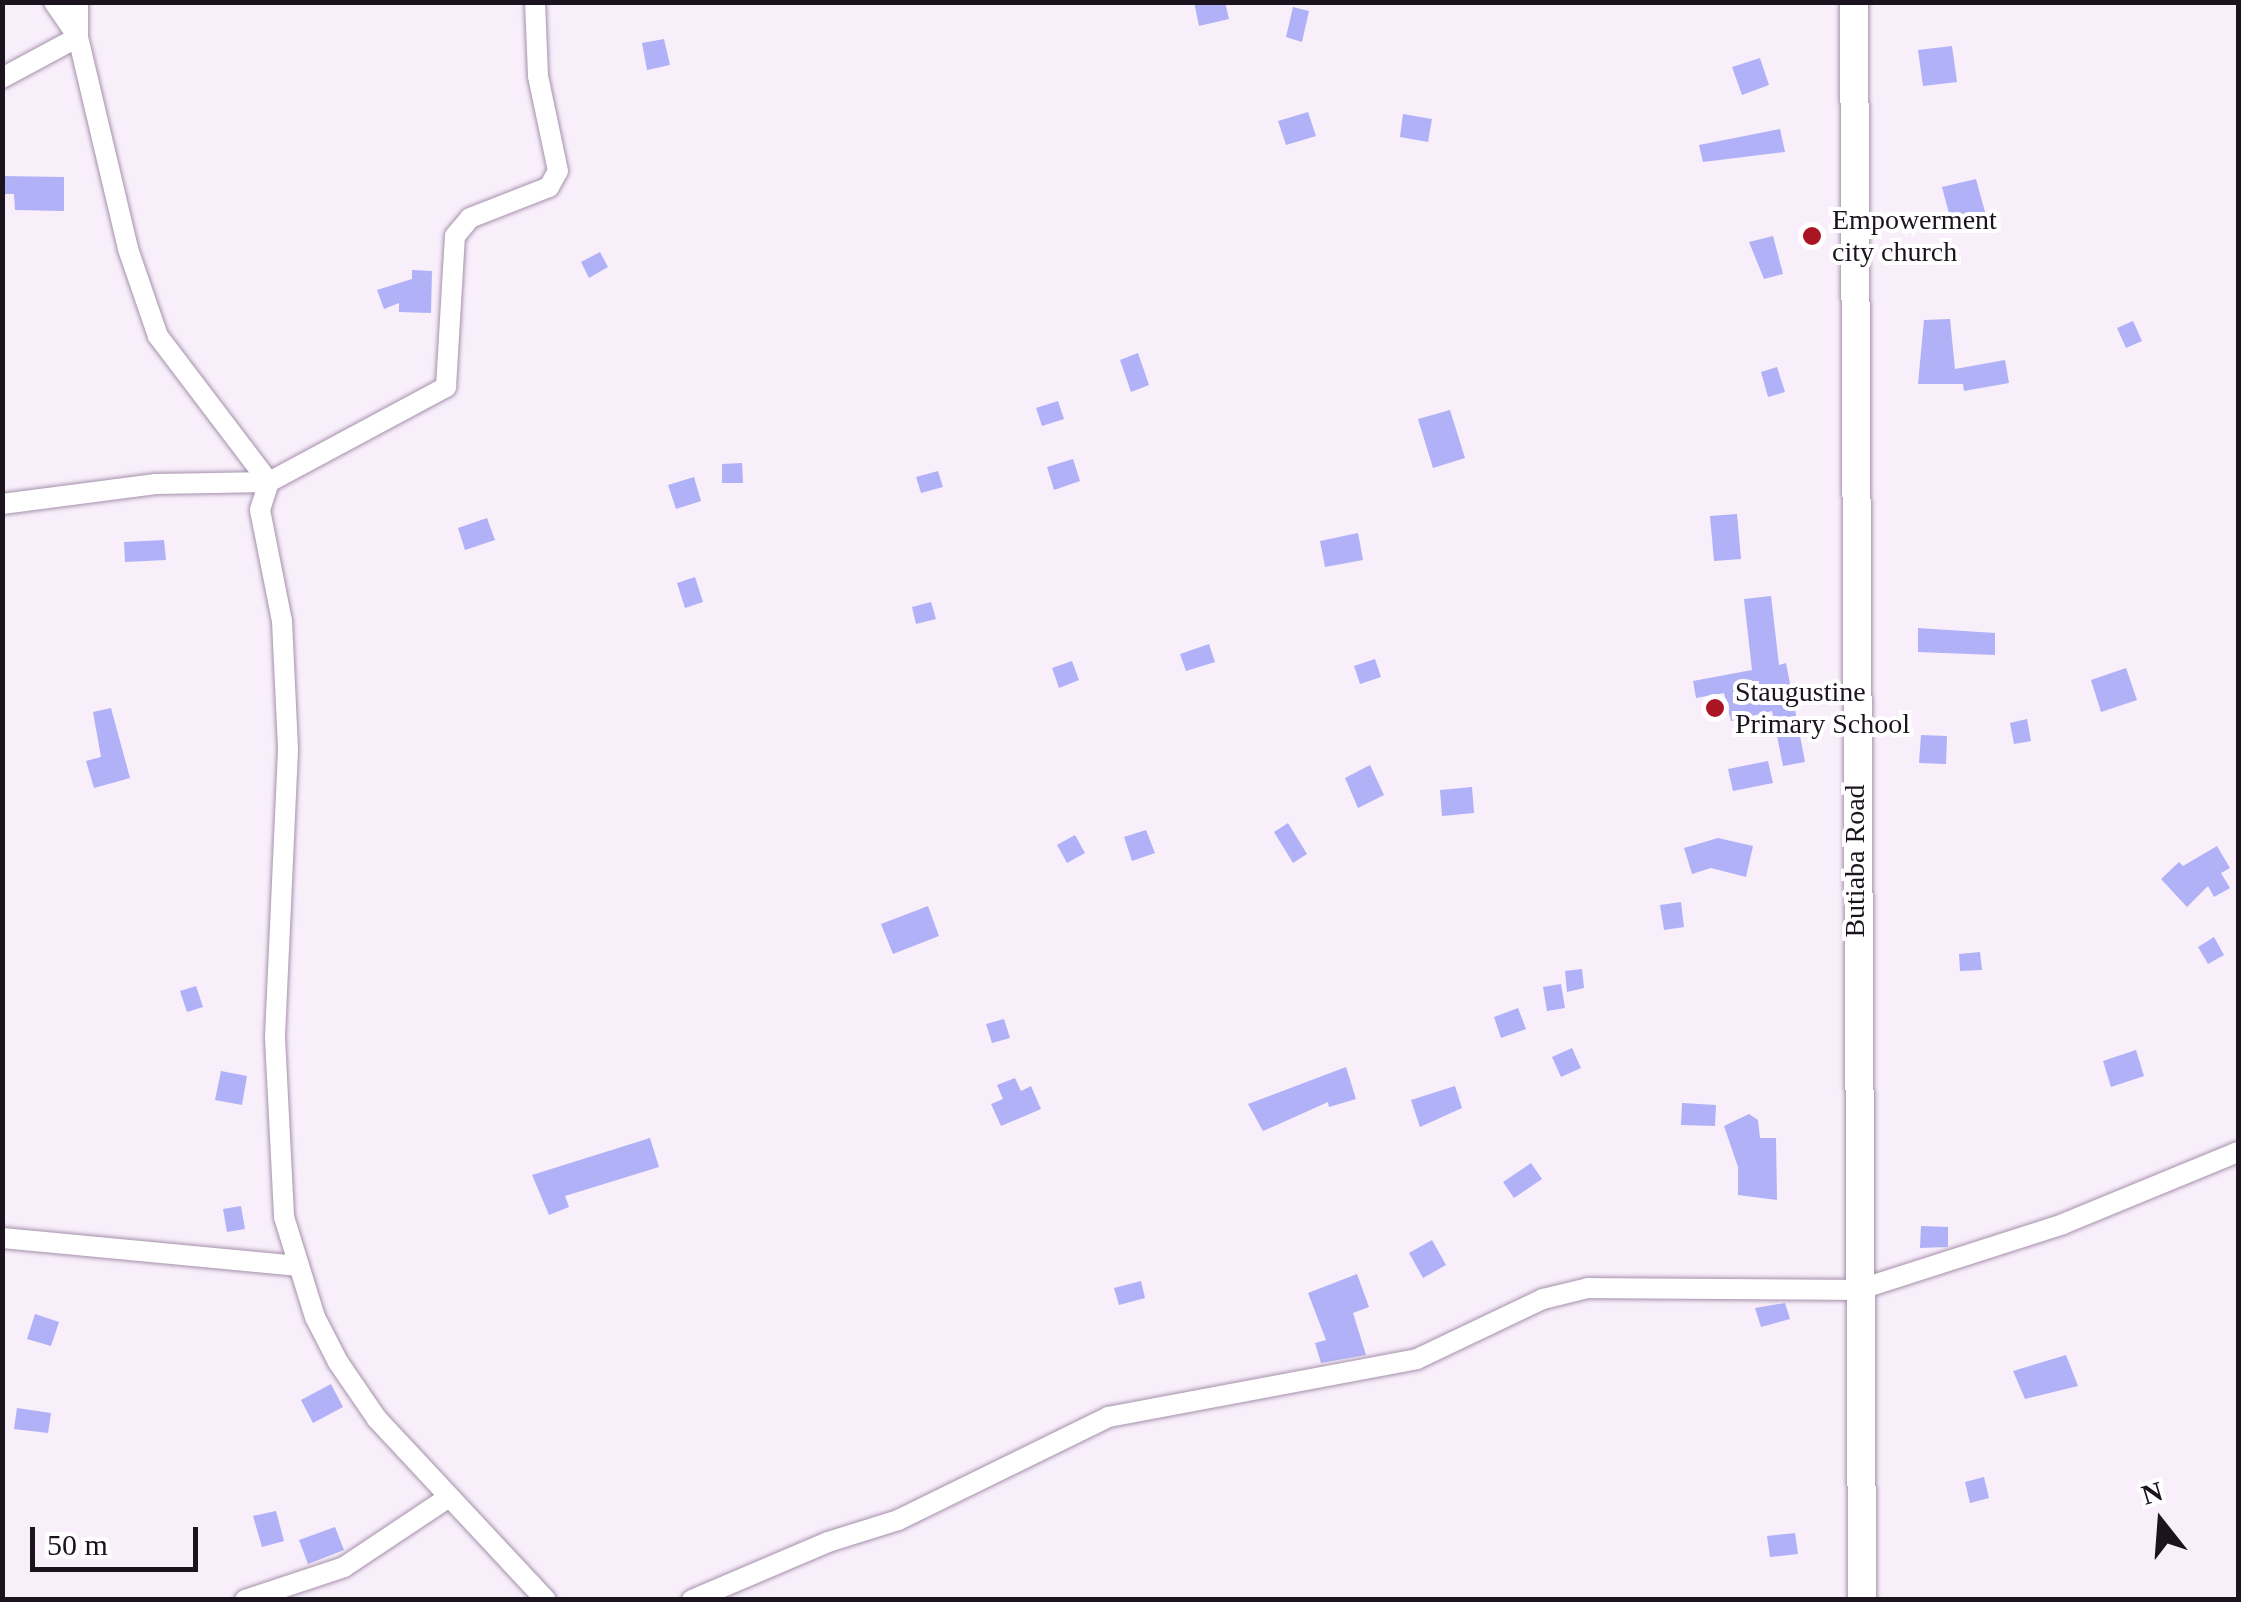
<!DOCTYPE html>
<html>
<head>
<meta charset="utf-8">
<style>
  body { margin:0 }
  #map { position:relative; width:2241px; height:1602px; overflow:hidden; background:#f9effb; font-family:Georgia,serif }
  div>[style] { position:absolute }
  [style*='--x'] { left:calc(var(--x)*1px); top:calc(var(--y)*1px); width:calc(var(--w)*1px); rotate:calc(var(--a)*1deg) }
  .building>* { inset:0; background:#b0b1f7 }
  .roads { filter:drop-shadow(0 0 2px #a590ab) drop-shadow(0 0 2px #a590ab) }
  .street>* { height:20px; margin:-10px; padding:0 10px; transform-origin:10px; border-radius:10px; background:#fff }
  .secondary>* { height:28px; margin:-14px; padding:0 14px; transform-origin:14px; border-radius:14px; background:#fff }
  .dots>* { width:28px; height:28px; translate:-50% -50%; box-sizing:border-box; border:5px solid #fff; border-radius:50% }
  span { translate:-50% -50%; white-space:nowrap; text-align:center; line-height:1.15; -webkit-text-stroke:8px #fff; paint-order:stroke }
  .poi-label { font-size:28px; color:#1b131d }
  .left { translate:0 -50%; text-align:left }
  .street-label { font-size:28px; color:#1b131d }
  .frame { position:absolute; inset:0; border:5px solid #1b131d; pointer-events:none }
  .north { position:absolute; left:2111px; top:1472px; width:100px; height:100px; -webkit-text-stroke:8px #fff; paint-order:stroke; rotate:343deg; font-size:28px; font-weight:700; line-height:40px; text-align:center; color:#1b131d }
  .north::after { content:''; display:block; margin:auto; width:35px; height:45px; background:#1b131d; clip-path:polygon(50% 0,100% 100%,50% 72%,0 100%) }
  .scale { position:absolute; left:30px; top:1527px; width:168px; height:45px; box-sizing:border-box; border:5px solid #1b131d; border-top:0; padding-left:12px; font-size:30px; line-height:35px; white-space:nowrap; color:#1b131d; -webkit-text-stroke:8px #fff; paint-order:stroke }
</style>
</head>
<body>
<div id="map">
  <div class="building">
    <div style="clip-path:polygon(1194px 2px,1225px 2px,1229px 19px,1199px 26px)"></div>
    <div style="clip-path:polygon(1293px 7px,1309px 11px,1302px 42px,1286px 37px)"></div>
    <div style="clip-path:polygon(664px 39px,670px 65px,647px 70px,642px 43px)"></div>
    <div style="clip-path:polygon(1952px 46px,1957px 82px,1923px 86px,1918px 50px)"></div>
    <div style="clip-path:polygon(1760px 58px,1769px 85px,1742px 95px,1732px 67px)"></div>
    <div style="clip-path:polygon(1308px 112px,1316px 136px,1286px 145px,1278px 121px)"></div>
    <div style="clip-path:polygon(1403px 114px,1432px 119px,1428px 142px,1400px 137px)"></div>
    <div style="clip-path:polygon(1780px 129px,1785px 152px,1703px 162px,1699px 145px)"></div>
    <div style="clip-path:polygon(2px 176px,64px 177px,64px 211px,15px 210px,14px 194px,2px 194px)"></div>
    <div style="clip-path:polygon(1976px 179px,1985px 212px,1951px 221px,1942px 187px)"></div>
    <div style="clip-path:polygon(1773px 236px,1783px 274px,1764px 279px,1749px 242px)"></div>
    <div style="clip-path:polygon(600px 252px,608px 267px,589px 278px,581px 262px)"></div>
    <div style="clip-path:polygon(412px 270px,432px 271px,431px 313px,399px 312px,399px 303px,384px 309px,377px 290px,412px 279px)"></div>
    <div style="clip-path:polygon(1950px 319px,1955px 369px,2005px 360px,2009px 383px,1964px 391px,1963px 384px,1918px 384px,1924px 320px)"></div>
    <div style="clip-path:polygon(2133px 321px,2142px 341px,2126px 348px,2117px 328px)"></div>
    <div style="clip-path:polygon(1138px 353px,1149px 385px,1131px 392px,1120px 360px)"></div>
    <div style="clip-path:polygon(1777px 367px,1785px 392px,1768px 397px,1761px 372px)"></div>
    <div style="clip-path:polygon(1058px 401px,1064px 419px,1042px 426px,1036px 408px)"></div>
    <div style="clip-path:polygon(1450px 410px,1465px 458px,1433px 468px,1418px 419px)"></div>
    <div style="clip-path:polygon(1073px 459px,1080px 481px,1054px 490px,1047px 467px)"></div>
    <div style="clip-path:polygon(742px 463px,743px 483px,722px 483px,722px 464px)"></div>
    <div style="clip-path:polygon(938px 471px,943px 487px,921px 493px,916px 477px)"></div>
    <div style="clip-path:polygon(694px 477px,701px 501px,676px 509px,668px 485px)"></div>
    <div style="clip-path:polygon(1737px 514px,1741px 559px,1714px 561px,1710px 516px)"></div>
    <div style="clip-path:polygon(487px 518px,495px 540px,465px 550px,458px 528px)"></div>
    <div style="clip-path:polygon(1358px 533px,1363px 560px,1325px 567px,1320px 541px)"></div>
    <div style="clip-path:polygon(164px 540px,166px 560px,125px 562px,124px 542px)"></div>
    <div style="clip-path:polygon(695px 577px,703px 602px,685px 608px,677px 583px)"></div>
    <div style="clip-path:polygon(1771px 596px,1779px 665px,1786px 663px,1805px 762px,1783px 766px,1772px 711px,1731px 721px,1724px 693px,1696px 698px,1693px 681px,1752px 670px,1744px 599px)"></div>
    <div style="clip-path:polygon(931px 602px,936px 619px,916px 624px,912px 607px)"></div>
    <div style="clip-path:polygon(1918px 628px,1995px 633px,1995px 655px,1918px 652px)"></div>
    <div style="clip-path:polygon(1209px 644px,1215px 662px,1186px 671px,1180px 654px)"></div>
    <div style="clip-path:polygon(1375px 659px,1381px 677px,1360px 684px,1354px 666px)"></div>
    <div style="clip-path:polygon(1072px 661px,1079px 680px,1059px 688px,1052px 668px)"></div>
    <div style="clip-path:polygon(2126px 668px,2137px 700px,2101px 712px,2091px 680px)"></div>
    <div style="clip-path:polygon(111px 708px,130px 778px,94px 788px,86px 761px,101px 757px,93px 712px)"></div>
    <div style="clip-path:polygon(2027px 719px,2031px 741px,2014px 744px,2010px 723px)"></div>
    <div style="clip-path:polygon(1921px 735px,1947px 736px,1946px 764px,1919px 763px)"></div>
    <div style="clip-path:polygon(1768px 761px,1773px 783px,1733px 791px,1728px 769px)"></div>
    <div style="clip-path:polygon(1370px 765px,1384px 795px,1358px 808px,1345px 778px)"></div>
    <div style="clip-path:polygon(1472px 787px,1474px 813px,1442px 816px,1440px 790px)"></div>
    <div style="clip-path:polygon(1288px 823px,1307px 854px,1293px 863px,1274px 832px)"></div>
    <div style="clip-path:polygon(1146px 830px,1155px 853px,1132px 861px,1124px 837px)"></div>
    <div style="clip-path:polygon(1075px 835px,1085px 853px,1067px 863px,1057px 845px)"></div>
    <div style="clip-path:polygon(1718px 838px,1753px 846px,1746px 877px,1711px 868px,1692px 874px,1684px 848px)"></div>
    <div style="clip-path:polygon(2217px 846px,2230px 868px,2221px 873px,2230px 888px,2214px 897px,2208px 886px,2187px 907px,2161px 879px,2179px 862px,2183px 866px)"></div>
    <div style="clip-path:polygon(1681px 902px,1684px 927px,1664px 930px,1660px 905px)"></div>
    <div style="clip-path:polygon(928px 906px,939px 936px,893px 954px,881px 924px)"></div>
    <div style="clip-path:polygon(2214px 937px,2224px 955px,2208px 964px,2198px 947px)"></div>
    <div style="clip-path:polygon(1980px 952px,1982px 970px,1960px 971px,1959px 954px)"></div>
    <div style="clip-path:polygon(1582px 969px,1584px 988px,1567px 992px,1565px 971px)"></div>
    <div style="clip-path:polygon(1561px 984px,1565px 1008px,1547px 1011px,1543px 987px)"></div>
    <div style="clip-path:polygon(196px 986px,203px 1007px,187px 1012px,180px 991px)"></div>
    <div style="clip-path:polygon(1518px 1008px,1526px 1029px,1501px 1038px,1494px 1017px)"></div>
    <div style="clip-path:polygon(1004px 1019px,1010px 1038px,992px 1043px,986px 1024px)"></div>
    <div style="clip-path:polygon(1572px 1048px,1581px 1068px,1561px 1077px,1552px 1057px)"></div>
    <div style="clip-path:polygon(2136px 1050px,2144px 1076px,2111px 1087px,2103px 1061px)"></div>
    <div style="clip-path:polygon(1346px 1067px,1356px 1099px,1329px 1107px,1328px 1102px,1263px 1131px,1248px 1104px)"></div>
    <div style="clip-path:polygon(221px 1071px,247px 1076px,242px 1105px,215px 1100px)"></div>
    <div style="clip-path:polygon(1015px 1078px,1021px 1091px,1031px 1086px,1041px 1109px,1001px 1126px,991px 1104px,1003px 1099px,997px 1085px)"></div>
    <div style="clip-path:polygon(1455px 1086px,1462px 1108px,1420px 1127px,1411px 1100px)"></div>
    <div style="clip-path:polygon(1682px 1103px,1716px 1105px,1715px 1126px,1681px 1125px)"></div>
    <div style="clip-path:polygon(1749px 1114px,1758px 1120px,1760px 1138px,1776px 1138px,1777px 1200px,1738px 1195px,1738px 1167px,1724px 1126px)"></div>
    <div style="clip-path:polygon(650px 1138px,659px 1167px,565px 1196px,569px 1207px,549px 1215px,532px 1175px)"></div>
    <div style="clip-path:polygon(1531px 1163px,1542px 1179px,1514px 1198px,1503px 1182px)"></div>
    <div style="clip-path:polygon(241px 1206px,245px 1229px,227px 1232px,223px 1209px)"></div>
    <div style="clip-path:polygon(1921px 1226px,1948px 1227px,1948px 1247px,1920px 1248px)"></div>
    <div style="clip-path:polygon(1432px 1240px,1446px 1265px,1423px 1278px,1409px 1253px)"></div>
    <div style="clip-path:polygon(1357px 1274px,1369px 1307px,1353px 1313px,1366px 1355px,1321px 1363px,1315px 1343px,1326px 1340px,1308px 1293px)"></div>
    <div style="clip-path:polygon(1141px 1281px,1145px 1298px,1119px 1305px,1114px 1288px)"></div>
    <div style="clip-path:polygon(1785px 1303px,1790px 1319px,1761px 1327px,1755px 1308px)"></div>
    <div style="clip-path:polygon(35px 1314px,59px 1322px,51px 1346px,27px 1339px)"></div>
    <div style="clip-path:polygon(2066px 1355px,2078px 1386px,2025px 1399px,2013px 1371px)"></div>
    <div style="clip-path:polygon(331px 1384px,343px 1407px,313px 1423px,301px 1400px)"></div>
    <div style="clip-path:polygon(17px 1408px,51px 1413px,48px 1433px,14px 1429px)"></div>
    <div style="clip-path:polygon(1984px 1477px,1989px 1498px,1970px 1503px,1965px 1482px)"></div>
    <div style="clip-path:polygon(276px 1511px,284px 1541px,262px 1547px,253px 1516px)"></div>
    <div style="clip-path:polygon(335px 1527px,344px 1550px,308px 1564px,299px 1540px)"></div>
    <div style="clip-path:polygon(1795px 1533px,1798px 1554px,1770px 1557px,1767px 1536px)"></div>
  </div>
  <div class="roads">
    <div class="street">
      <div style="--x:54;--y:2;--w:42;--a:55.6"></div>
      <div style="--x:78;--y:37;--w:218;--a:76.7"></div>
      <div style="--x:128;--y:249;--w:92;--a:71"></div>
      <div style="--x:158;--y:336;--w:183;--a:52.8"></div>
      <div style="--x:2;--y:78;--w:86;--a:-28.3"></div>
      <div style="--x:78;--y:37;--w:35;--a:-90"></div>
      <div style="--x:269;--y:482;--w:29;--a:108"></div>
      <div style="--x:260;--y:510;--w:113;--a:78.8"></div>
      <div style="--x:282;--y:621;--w:129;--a:87.3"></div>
      <div style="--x:288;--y:750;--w:288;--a:92.6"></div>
      <div style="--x:275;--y:1038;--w:179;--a:87.1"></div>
      <div style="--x:284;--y:1217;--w:105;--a:72.8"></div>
      <div style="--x:315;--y:1317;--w:51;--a:62.9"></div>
      <div style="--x:338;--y:1362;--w:69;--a:55.6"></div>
      <div style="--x:377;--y:1419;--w:248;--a:47"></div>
      <div style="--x:2;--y:504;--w:155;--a:-7.4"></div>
      <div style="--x:156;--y:484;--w:113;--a:-1"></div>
      <div style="--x:269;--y:482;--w:201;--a:-28.2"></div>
      <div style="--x:446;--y:387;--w:151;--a:-86.6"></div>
      <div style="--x:455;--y:236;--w:23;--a:-50"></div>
      <div style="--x:470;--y:218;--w:85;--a:-21.4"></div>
      <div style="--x:549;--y:187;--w:18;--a:-61"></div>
      <div style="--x:558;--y:171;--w:97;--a:-101.9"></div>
      <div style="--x:538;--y:76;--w:74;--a:-92.3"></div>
      <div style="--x:2;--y:1238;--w:296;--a:5.4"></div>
      <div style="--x:245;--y:1600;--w:104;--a:-18.4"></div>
      <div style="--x:344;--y:1567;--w:126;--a:-33.7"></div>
      <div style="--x:692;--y:1600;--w:148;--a:-23.1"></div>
      <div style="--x:828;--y:1542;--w:73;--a:-17.4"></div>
      <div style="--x:898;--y:1520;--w:234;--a:-26.1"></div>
      <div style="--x:1108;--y:1417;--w:314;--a:-10.6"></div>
      <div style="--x:1417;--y:1359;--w:140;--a:-25.5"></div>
      <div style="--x:1543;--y:1299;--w:46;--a:-13.7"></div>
      <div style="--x:1588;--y:1288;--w:270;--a:0.4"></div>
      <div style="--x:1858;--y:1290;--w:215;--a:-17.8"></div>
      <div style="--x:2063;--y:1224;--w:189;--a:-22.4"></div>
    </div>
    <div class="secondary">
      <div style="--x:1854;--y:2;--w:1598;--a:89.71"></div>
    </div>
  </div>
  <div class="dots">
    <div style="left:1812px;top:236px;background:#aa1524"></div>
    <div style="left:1715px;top:708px;background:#aa1524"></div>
  </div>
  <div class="poi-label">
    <span class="left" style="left:1832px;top:236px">Empowerment<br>city church</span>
    <span class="left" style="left:1735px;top:708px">Staugustine<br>Primary School</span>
  </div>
  <div class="street-label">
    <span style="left:1855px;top:861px;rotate:-90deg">Butiaba Road</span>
  </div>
  <div class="frame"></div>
  <div class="north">N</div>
  <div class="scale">50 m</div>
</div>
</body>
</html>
